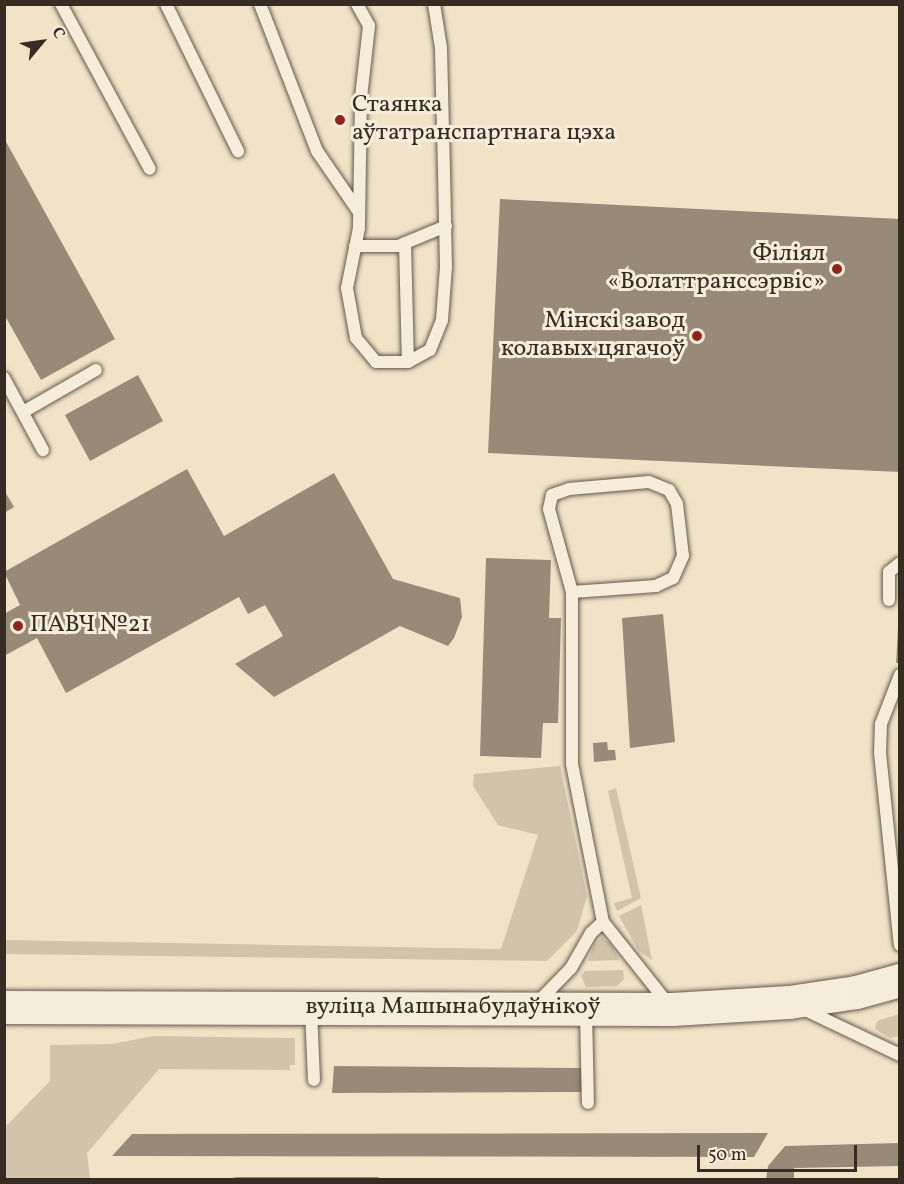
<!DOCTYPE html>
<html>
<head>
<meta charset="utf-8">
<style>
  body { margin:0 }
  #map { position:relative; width:904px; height:1184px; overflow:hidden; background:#f0e3c6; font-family:Vollkorn,serif }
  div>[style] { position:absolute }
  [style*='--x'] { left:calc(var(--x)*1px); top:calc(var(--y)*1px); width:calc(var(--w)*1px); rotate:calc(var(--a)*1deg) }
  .green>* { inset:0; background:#d0c4aa }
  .building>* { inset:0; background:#978b78 }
  .roads { filter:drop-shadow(0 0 2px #645a4c) drop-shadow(0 0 2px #645a4c) }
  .lane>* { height:12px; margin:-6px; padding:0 6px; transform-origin:6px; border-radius:6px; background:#f5edda }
  .secondary>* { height:33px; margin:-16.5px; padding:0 16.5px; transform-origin:16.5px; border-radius:16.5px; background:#f5edda }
  .dots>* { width:16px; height:16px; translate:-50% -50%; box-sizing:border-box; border:3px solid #f5edda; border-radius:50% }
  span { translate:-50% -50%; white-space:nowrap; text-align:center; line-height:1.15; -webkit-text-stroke:6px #f5edda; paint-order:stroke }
  .poi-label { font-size:24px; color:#362c24 }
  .left { translate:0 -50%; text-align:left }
  .right { translate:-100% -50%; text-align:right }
  .street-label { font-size:24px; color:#362c24 }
  .frame { position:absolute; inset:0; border:6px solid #362c24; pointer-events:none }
  .north { position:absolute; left:12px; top:12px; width:60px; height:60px; -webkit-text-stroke:4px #f5edda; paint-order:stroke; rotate:61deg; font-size:16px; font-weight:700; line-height:24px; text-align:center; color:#362c24 }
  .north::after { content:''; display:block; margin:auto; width:21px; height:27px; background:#362c24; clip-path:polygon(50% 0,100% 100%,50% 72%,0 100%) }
  .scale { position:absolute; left:697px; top:1145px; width:160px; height:27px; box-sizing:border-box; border:3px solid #362c24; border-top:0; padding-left:8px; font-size:18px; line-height:21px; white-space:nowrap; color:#362c24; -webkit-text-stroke:4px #f5edda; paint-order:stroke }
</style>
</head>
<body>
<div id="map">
  <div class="green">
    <div style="clip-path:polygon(560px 766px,587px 896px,577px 931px,547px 961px,5px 954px,5px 940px,501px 949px,538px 835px,498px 825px,473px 786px,474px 774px)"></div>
    <div style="clip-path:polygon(616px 788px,641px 898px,617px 911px,614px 903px,632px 898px,608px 791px)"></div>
    <div style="clip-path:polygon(641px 905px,652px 960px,638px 950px,619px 916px)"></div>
    <div style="clip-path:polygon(602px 937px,612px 945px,619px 960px,588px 961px,594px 945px)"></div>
    <div style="clip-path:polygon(623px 970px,624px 979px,617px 986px,586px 987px,581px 976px,585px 971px)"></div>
    <div style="clip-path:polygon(899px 1014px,899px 1036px,890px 1038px,875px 1029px,877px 1021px)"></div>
    <div style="clip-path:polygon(153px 1036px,295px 1038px,295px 1065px,290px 1065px,290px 1070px,159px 1069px,87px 1153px,90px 1179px,5px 1179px,5px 1127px,50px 1081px,50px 1045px,112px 1044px)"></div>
  </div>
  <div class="building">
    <div style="clip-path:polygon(4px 138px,115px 339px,41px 380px,4px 314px)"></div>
    <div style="clip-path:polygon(500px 199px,900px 219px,900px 472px,488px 453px)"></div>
    <div style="clip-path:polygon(138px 375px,163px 421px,90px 461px,65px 415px)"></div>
    <div style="clip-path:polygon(187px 469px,224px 536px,334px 473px,393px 579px,460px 598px,462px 617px,454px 638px,448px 646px,400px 626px,274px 697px,235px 664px,283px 636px,265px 605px,248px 614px,239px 597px,66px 693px,37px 638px,4px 656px,4px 614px,20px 605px,4px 572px)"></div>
    <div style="clip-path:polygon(4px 490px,14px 507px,4px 513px)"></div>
    <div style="clip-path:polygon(486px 558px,551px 560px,549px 618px,561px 618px,558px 723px,543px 723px,541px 758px,480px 756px)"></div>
    <div style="clip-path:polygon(663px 614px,675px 742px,630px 748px,622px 618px)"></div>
    <div style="clip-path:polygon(898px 628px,900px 628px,900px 663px,896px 663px)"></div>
    <div style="clip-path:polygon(607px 742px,608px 750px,615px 750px,616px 760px,594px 762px,593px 743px)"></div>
    <div style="clip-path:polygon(334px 1066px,582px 1068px,584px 1092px,332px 1093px)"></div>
    <div style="clip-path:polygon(768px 1133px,754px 1157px,112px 1156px,132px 1134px)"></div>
    <div style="clip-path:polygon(900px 1143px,900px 1166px,794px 1168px,794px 1180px,766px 1180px,768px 1166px,785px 1146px)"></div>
    <div style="clip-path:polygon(237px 1177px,379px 1177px,379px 1180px,222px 1180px)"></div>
  </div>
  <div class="roads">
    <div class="lane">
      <div style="--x:61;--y:4;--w:187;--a:61.7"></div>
      <div style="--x:166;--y:4;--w:164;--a:63.9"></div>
      <div style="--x:260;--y:4;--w:158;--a:68.8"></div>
      <div style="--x:317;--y:151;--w:74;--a:55.5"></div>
      <div style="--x:357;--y:4;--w:25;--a:61"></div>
      <div style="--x:369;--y:26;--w:71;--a:96.4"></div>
      <div style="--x:361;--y:97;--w:131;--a:90.9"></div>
      <div style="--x:359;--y:228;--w:61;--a:101.3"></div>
      <div style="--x:347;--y:288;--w:51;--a:79.8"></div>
      <div style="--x:356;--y:338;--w:31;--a:50"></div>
      <div style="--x:376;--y:362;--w:32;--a:0"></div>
      <div style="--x:408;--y:362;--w:25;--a:-29"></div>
      <div style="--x:430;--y:350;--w:32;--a:-68"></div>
      <div style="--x:442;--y:320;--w:53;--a:-85.7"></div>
      <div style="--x:446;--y:267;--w:96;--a:-91.2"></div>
      <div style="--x:444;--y:171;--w:123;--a:-91.4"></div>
      <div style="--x:441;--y:48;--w:45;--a:-99"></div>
      <div style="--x:405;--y:243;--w:119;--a:88.6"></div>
      <div style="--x:355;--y:246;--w:43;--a:0"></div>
      <div style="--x:398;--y:246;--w:52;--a:-22.6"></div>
      <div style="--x:4;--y:378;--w:82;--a:61.6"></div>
      <div style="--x:23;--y:412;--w:84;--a:-29.9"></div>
      <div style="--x:889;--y:600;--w:28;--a:-90"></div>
      <div style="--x:889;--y:572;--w:14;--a:-39"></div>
      <div style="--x:900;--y:675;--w:53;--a:111.2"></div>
      <div style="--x:881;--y:724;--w:29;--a:92"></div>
      <div style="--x:880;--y:753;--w:193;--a:84.1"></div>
      <div style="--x:603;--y:922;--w:106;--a:51.5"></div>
      <div style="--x:537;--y:1003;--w:49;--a:-45.8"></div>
      <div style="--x:571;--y:968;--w:40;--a:-60.3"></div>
      <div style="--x:591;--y:933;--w:16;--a:-43"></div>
      <div style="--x:603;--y:922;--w:161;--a:-101.1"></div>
      <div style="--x:572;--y:764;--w:172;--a:-90"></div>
      <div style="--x:572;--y:592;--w:86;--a:-105.5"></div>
      <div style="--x:549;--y:509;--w:14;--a:-78"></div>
      <div style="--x:552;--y:495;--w:18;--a:-19"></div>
      <div style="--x:569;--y:489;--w:80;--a:-5"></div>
      <div style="--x:649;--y:482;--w:22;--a:22"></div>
      <div style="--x:669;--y:490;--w:16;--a:60"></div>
      <div style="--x:677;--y:504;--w:52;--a:83.4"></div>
      <div style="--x:683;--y:556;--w:24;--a:114"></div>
      <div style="--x:673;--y:578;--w:19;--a:155"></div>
      <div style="--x:656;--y:586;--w:84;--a:175.9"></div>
      <div style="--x:801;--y:1008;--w:110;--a:25.4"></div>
      <div style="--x:311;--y:1009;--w:71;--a:87.6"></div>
      <div style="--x:586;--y:1011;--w:92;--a:88.8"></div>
    </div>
    <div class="secondary">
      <div style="--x:4;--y:1007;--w:668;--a:0.17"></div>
      <div style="--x:672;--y:1009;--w:117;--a:-3.4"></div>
      <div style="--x:789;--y:1002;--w:68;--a:-8.5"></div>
      <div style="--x:856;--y:992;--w:46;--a:-15.3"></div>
    </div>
  </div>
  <div class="dots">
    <div style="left:340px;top:120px;background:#8f2418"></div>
    <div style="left:837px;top:269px;background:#8f2418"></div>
    <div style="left:697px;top:336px;background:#8f2418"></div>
    <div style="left:18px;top:626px;background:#8f2418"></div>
  </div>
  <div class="poi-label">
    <span class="left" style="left:352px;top:120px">Стаянка<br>аўтатранспартнага цэха</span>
    <span class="right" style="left:825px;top:269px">Філіял<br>«Волаттранссэрвіс»</span>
    <span class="right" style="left:685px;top:336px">Мінскі завод<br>колавых цягачоў</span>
    <span class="left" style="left:30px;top:626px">ПАВЧ №21</span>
  </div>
  <div class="street-label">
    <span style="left:453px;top:1008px">вуліца Машынабудаўнікоў</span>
  </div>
  <div class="frame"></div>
  <div class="north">С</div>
  <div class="scale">50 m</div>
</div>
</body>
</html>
